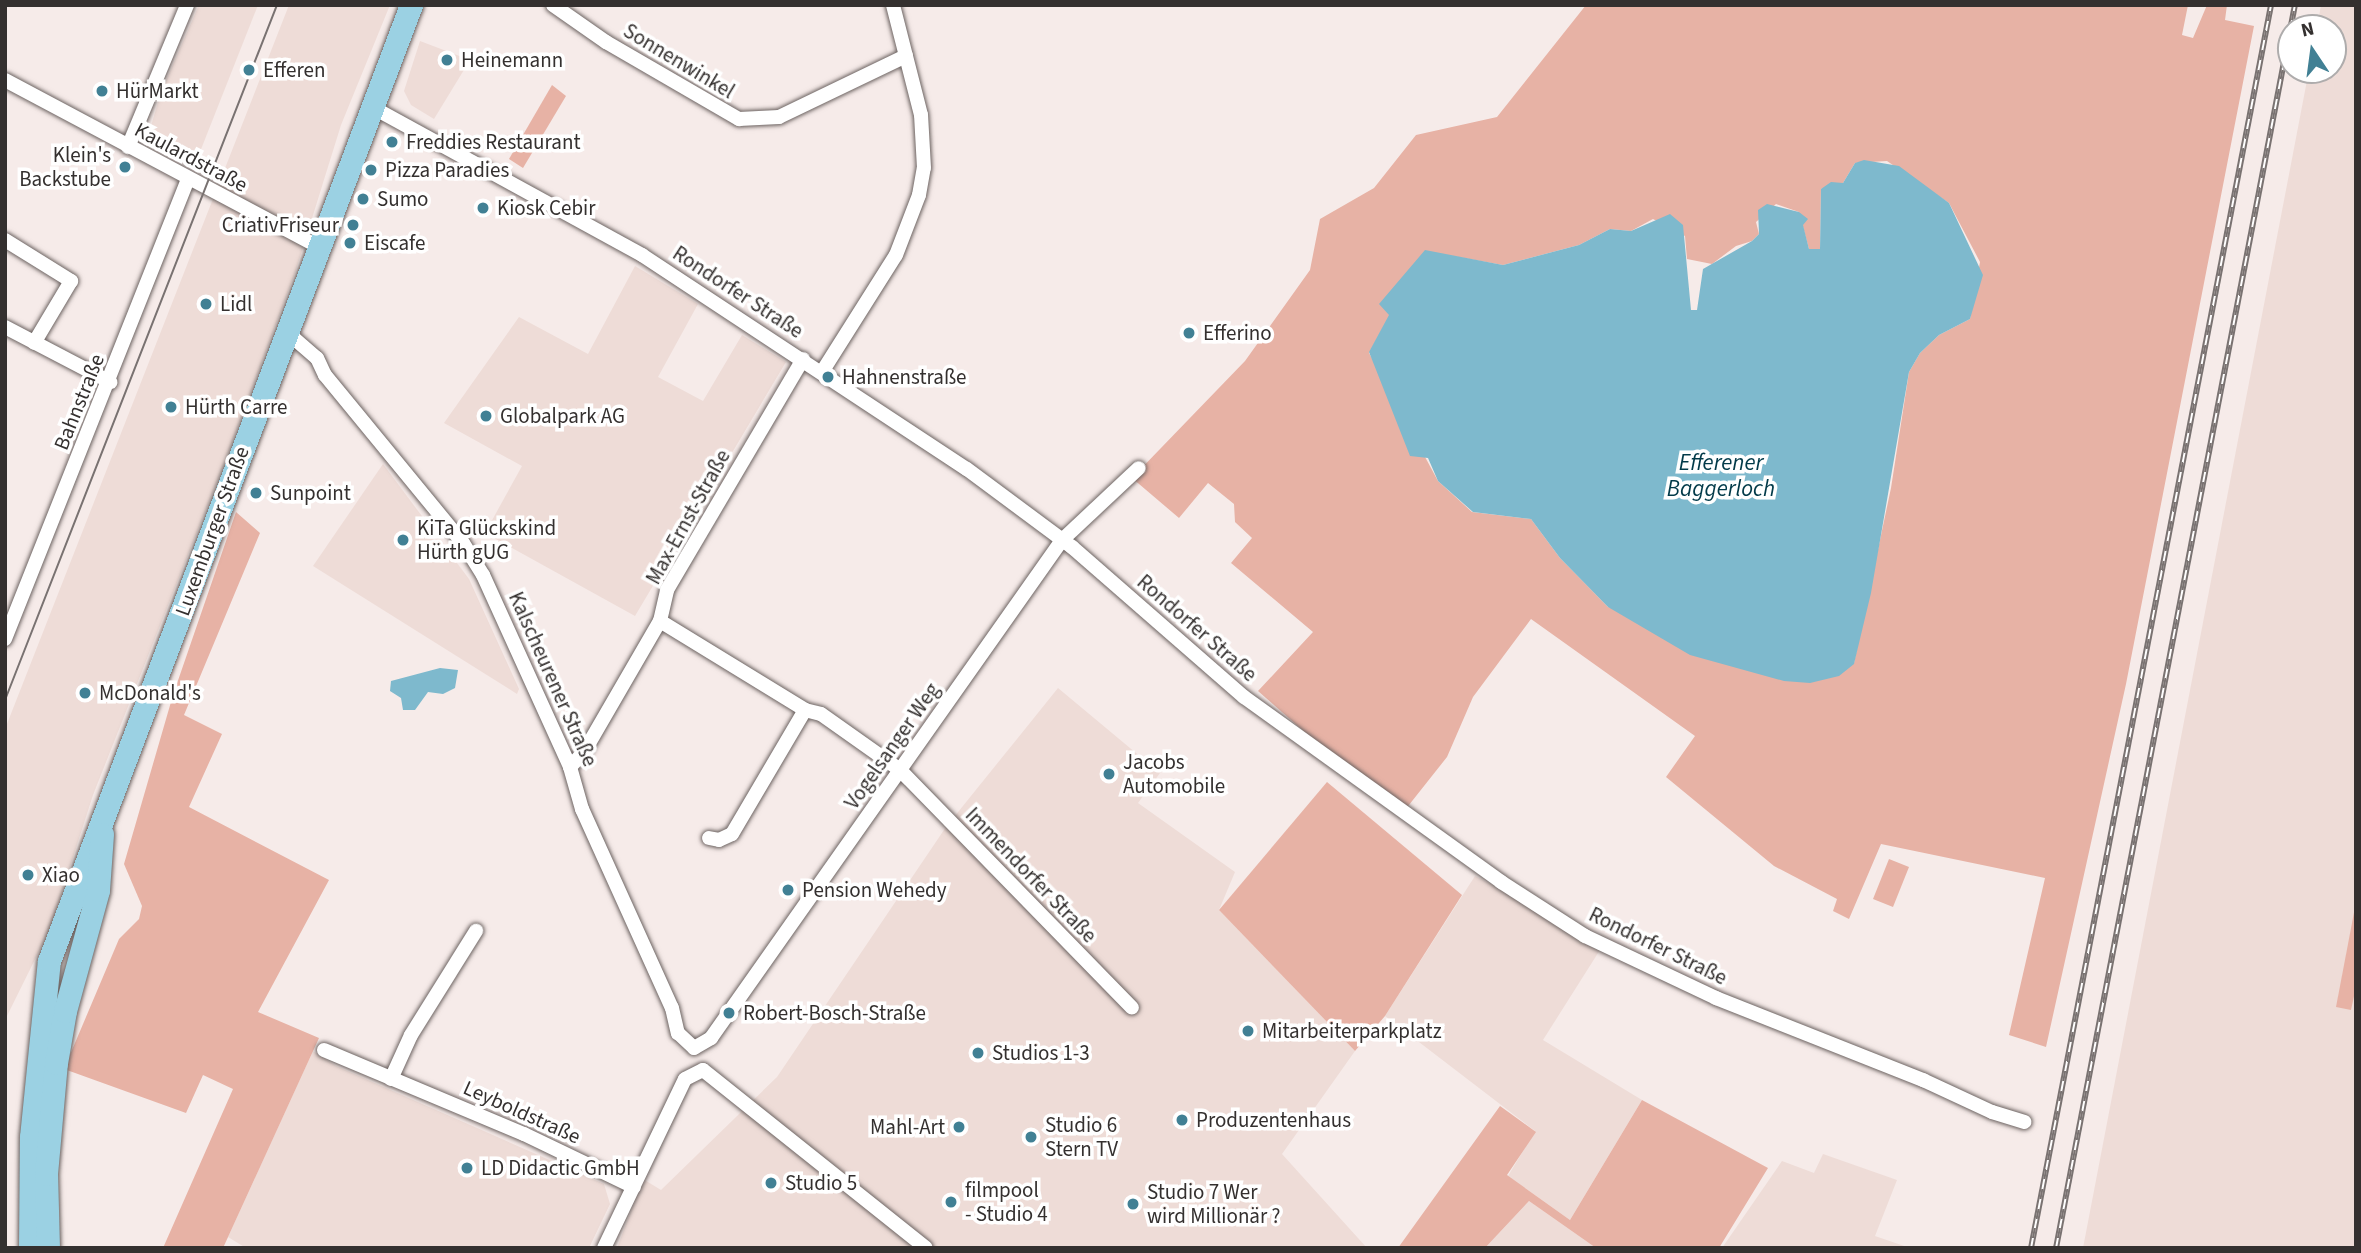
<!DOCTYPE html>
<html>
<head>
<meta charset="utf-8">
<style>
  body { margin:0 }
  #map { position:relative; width:2361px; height:1253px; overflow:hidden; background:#f6ebe9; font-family:"Source Sans 3",sans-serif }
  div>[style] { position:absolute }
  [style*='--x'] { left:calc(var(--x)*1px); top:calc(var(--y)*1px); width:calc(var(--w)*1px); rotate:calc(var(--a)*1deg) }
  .built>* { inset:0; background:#eedcd7 }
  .green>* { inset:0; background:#e7b2a5 }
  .water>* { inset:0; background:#7eb9cd }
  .roads { filter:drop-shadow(0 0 2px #6c6361) drop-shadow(0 0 2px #6c6361) }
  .minor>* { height:14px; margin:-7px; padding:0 7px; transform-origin:7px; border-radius:7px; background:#fff }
  .primary>* { height:23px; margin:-11.5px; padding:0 11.5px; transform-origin:11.5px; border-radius:11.5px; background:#9bd1e3 }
  .tram>* { height:2px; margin:-1px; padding:0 1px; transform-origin:1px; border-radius:1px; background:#797271 }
  .rail>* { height:6px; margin-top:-3px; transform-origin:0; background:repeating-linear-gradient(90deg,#fff 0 10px,#797271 0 20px); box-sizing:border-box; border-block:2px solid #797271 }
  .dots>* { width:19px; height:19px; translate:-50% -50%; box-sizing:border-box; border:4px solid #fff; border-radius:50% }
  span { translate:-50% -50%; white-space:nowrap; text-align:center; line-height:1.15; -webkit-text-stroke:7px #fff; paint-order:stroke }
  .poi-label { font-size:21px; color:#34302f }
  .left { translate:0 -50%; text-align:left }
  .right { translate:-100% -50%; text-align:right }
  .street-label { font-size:21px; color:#34302f }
  .water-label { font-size:23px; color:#023a49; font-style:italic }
  .frame { position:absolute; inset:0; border:7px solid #34302f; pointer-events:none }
  .north { position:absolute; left:2277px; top:14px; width:70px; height:70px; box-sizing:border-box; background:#fff; border:2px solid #aeacac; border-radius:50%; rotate:347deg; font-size:19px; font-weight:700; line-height:28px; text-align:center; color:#34302f }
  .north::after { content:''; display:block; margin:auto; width:24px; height:32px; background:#418094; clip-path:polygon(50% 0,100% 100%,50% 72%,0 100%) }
</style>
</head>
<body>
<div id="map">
  <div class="built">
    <div style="clip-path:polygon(199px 5px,258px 5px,194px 167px,152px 141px,149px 133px,161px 92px)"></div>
    <div style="clip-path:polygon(289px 5px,390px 5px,341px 125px,295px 273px,222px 469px,93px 795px,50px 929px,5px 1020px,5px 729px)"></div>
    <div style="clip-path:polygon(2321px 5px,2356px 5px,2356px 1248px,2083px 1248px,2309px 70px,2333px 70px,2333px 28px,2317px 28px)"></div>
    <div style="clip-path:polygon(420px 41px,470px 60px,434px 119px,411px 105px,404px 91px)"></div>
    <div style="clip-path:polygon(635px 266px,698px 304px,658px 377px,703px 401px,742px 335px,786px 362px,635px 616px,485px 533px,522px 466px,444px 423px,519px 317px,588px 354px)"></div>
    <div style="clip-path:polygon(383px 464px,469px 579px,519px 689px,517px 694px,313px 566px)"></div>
    <div style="clip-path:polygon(1058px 688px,1160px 773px,1138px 803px,1235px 872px,1219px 910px,1355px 1051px,1282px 1154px,1367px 1248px,617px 1248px,643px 1179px,661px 1190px,777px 1077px,946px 827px)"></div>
    <div style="clip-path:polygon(1475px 876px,1605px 942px,1543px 1040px,1642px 1100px,1570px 1220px,1508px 1176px,1535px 1131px,1385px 1016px)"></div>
    <div style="clip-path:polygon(313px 1051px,336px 1066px,604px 1184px,610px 1204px,589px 1248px,246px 1248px,228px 1237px)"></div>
    <div style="clip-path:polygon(1823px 1154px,1897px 1180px,1875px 1236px,1910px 1248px,1722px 1248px,1782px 1161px,1814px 1173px)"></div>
    <div style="clip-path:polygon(1529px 1201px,1596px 1248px,1485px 1248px)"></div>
  </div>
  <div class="green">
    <div style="clip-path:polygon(evenodd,1586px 5px,2188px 5px,2182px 35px,2193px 38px,2207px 5px,2227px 5px,2225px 20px,2254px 26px,2126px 684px,2046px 1047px,2009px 1035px,2045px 878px,1881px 844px,1849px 919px,1833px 911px,1837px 899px,1774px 866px,1666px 777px,1695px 736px,1531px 619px,1473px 697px,1447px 757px,1405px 810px,1333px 757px,1258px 691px,1313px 632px,1231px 563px,1252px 538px,1235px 522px,1234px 504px,1208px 483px,1179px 518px,1132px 478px,1245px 361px,1310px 270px,1320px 219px,1374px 188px,1416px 135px,1497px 117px,1586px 5px,1887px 161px,1949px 203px,1980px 262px,1970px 319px,1939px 335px,1920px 353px,1909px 372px,1891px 488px,1854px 663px,1608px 607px,1560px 558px,1531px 519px,1472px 512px,1438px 481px,1369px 353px,1425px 251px,1503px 265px,1579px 245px,1610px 229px,1631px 231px,1653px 219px,1685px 236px,1687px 259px,1712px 264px,1736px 246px,1752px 241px,1759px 234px,1756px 222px,1776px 204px,1799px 212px,1809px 249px,1820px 249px,1821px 189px,1843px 183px,1855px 163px,1887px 161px)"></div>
    <div style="clip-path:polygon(552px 85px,566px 96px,523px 168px,509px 159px)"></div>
    <div style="clip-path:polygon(236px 512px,260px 533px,184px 715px,222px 734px,189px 807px,329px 880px,258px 1012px,319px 1038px,223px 1248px,163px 1248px,233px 1089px,203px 1075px,186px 1113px,64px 1069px,119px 939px,139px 919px,142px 906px,124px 864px,173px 695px)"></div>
    <div style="clip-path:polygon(1327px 782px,1462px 895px,1385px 1016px,1355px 1051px,1219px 910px)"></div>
    <div style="clip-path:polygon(1889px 859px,1909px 867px,1893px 907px,1873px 899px)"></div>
    <div style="clip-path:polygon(2356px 902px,2356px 987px,2351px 1010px,2336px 1007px)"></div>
    <div style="clip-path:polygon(1642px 1100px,1768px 1168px,1719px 1248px,1596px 1248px,1529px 1201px,1485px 1248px,1398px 1248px,1500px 1106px,1536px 1132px,1507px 1175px,1570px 1220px)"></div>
  </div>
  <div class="water">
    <div style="clip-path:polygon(1864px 160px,1899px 166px,1949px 203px,1983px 275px,1970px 319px,1939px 335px,1920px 353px,1909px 372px,1871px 593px,1854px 664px,1839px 676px,1810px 683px,1784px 681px,1690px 655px,1608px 607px,1560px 558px,1531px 519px,1473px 512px,1438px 481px,1428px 458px,1410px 456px,1369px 352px,1389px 315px,1379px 304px,1425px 250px,1503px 265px,1579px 245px,1610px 229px,1631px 231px,1670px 214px,1683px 225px,1691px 310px,1697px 310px,1703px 269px,1752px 241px,1759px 234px,1758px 210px,1767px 204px,1799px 212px,1808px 219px,1803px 225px,1809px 249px,1820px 249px,1821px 189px,1831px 182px,1843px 183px,1855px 163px)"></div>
    <div style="clip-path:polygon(440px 668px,458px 670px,455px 688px,443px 694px,428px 692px,415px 710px,403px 710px,401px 698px,390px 691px,391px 681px)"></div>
  </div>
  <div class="roads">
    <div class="minor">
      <div style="--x:553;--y:5;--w:65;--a:34.9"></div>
      <div style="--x:606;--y:42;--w:154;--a:30.1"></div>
      <div style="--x:739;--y:119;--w:40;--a:-2.9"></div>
      <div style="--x:779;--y:117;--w:141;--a:-25.7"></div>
      <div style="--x:5;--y:80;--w:358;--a:28"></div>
      <div style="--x:372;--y:107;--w:308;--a:28.7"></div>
      <div style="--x:642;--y:255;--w:389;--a:33.4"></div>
      <div style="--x:967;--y:469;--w:131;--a:36.6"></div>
      <div style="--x:1072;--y:547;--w:228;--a:41.1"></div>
      <div style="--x:1244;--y:697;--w:317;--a:35.7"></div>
      <div style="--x:1501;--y:882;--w:100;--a:32.7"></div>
      <div style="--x:1585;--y:936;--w:145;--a:25.3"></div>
      <div style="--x:1716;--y:998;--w:223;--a:21.6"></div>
      <div style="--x:1923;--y:1080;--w:76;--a:24.9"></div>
      <div style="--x:1992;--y:1112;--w:34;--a:17"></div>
      <div style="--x:128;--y:147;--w:154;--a:-67.4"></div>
      <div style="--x:5;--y:240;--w:78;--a:31.8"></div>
      <div style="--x:71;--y:281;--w:72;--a:120.8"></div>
      <div style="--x:5;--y:327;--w:119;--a:27.6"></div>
      <div style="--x:289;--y:334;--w:37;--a:41"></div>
      <div style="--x:317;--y:358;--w:19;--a:65"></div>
      <div style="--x:325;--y:375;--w:217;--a:50.6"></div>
      <div style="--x:463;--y:543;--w:38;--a:58"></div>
      <div style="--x:483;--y:575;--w:211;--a:65.6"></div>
      <div style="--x:570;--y:767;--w:44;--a:74.1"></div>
      <div style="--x:582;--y:809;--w:218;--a:65.7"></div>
      <div style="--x:672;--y:1008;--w:26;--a:77"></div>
      <div style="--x:678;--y:1033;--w:22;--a:43"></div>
      <div style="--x:694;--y:1048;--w:20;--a:-30"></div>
      <div style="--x:711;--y:1038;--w:609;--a:-54.82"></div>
      <div style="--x:1062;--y:540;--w:105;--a:-43.1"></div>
      <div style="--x:822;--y:372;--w:138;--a:-57.7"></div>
      <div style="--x:896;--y:255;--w:64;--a:-69"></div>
      <div style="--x:919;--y:195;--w:27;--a:-80"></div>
      <div style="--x:924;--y:168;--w:53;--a:-93.2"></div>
      <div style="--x:921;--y:115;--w:114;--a:-104.3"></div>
      <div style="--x:660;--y:621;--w:170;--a:31.5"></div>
      <div style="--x:805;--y:710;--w:16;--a:14"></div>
      <div style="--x:821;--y:714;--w:97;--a:35.3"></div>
      <div style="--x:900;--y:770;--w:332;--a:45.7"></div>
      <div style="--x:5;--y:639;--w:494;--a:-68.3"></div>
      <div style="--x:570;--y:767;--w:21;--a:-47"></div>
      <div style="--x:584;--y:752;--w:151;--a:-59.9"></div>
      <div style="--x:660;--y:621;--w:32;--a:-77"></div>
      <div style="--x:667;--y:590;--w:268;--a:-59.5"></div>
      <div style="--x:709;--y:838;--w:10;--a:11"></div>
      <div style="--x:719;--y:840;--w:14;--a:-25"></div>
      <div style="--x:732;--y:834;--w:144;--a:-59.5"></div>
      <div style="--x:324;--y:1050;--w:217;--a:22.8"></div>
      <div style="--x:524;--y:1134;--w:122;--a:25.7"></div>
      <div style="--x:391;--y:1079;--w:48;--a:-65.6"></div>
      <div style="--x:411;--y:1035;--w:123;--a:-58"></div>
      <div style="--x:604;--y:1248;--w:187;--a:-64.4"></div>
      <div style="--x:685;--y:1079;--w:20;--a:-27"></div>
      <div style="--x:703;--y:1070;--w:285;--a:38.6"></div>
    </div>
    <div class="primary">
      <div style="--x:30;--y:1248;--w:111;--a:-89.5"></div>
      <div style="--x:31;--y:1137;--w:177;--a:-84.2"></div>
      <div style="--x:49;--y:961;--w:1022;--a:-69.26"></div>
      <div style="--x:48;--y:1248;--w:74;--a:-91.5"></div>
      <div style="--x:46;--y:1174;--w:111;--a:-84.9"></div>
      <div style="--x:56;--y:1063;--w:53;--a:-80.2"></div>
      <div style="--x:65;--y:1011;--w:125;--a:-74.7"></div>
      <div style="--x:98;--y:890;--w:56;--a:-85.9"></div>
    </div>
  </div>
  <div class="tram">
    <div style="--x:5;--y:700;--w:746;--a:-68.63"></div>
  </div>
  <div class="rail">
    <div style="--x:2031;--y:1248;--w:1266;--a:-79.07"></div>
    <div style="--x:2056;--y:1248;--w:1266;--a:-79.12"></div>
  </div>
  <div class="dots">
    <div style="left:447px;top:60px;background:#418094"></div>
    <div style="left:249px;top:70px;background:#418094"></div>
    <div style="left:102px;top:91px;background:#418094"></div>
    <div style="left:392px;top:142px;background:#418094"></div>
    <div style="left:125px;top:167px;background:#418094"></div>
    <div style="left:371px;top:170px;background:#418094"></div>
    <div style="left:363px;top:199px;background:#418094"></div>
    <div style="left:483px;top:208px;background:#418094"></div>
    <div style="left:353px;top:225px;background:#418094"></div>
    <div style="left:350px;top:243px;background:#418094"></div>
    <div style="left:206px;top:304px;background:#418094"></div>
    <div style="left:1189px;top:333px;background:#418094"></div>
    <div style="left:828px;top:377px;background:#418094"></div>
    <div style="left:171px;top:407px;background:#418094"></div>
    <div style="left:486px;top:416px;background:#418094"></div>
    <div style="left:256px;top:493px;background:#418094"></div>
    <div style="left:403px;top:540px;background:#418094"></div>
    <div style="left:85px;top:693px;background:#418094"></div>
    <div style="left:1109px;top:774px;background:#418094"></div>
    <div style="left:28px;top:875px;background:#418094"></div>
    <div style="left:788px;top:890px;background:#418094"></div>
    <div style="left:729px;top:1013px;background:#418094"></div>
    <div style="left:1248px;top:1031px;background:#418094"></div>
    <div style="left:978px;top:1053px;background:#418094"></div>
    <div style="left:1182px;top:1120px;background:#418094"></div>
    <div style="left:959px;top:1127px;background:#418094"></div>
    <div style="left:1031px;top:1137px;background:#418094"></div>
    <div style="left:467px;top:1168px;background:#418094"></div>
    <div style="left:771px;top:1183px;background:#418094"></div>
    <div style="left:951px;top:1202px;background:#418094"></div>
    <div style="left:1133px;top:1204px;background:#418094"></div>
  </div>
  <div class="poi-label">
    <span class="left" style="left:461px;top:60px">Heinemann</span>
    <span class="left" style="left:263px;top:70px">Efferen</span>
    <span class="left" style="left:116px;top:91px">HürMarkt</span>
    <span class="left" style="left:406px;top:142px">Freddies Restaurant</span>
    <span class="right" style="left:111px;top:167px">Klein's<br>Backstube</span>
    <span class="left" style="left:385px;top:170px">Pizza Paradies</span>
    <span class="left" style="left:377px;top:199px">Sumo</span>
    <span class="left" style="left:497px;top:208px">Kiosk Cebir</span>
    <span class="right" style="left:339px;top:225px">CriativFriseur</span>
    <span class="left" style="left:364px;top:243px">Eiscafe</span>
    <span class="left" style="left:220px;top:304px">Lidl</span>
    <span class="left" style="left:1203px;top:333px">Efferino</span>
    <span class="left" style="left:842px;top:377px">Hahnenstraße</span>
    <span class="left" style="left:185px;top:407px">Hürth Carre</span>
    <span class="left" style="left:500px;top:416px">Globalpark AG</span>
    <span class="left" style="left:270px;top:493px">Sunpoint</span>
    <span class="left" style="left:417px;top:540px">KiTa Glückskind<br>Hürth gUG</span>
    <span class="left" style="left:99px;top:693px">McDonald's</span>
    <span class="left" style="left:1123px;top:774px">Jacobs<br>Automobile</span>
    <span class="left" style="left:42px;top:875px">Xiao</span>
    <span class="left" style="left:802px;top:890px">Pension Wehedy</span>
    <span class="left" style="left:743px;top:1013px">Robert-Bosch-Straße</span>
    <span class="left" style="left:1262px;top:1031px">Mitarbeiterparkplatz</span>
    <span class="left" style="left:992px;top:1053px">Studios 1-3</span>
    <span class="left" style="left:1196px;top:1120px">Produzentenhaus</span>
    <span class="left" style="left:1045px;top:1137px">Studio 6<br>Stern TV</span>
    <span class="right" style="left:945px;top:1127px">Mahl-Art</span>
    <span class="left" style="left:481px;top:1168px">LD Didactic GmbH</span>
    <span class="left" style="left:785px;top:1183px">Studio 5</span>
    <span class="left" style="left:965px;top:1202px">filmpool<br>- Studio 4</span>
    <span class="left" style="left:1147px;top:1204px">Studio 7 Wer<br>wird Millionär ?</span>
  </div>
  <div class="street-label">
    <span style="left:679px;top:61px;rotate:31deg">Sonnenwinkel</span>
    <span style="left:191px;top:157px;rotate:28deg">Kaulardstraße</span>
    <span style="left:738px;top:292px;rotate:33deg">Rondorfer Straße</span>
    <span style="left:79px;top:402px;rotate:-68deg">Bahnstraße</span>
    <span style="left:688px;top:517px;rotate:-61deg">Max-Ernst-Straße</span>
    <span style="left:212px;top:531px;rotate:-70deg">Luxemburger Straße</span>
    <span style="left:1197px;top:628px;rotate:41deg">Rondorfer Straße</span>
    <span style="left:553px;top:679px;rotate:66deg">Kalscheurener Straße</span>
    <span style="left:892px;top:746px;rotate:-55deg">Vogelsanger Weg</span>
    <span style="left:1031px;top:875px;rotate:46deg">Immendorfer Straße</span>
    <span style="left:1658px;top:946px;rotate:26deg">Rondorfer Straße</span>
    <span style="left:522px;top:1112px;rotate:24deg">Leyboldstraße</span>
  </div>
  <div class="water-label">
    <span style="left:1721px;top:476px">Efferener<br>Baggerloch</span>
  </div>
  <div class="frame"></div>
  <div class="north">N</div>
</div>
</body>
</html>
